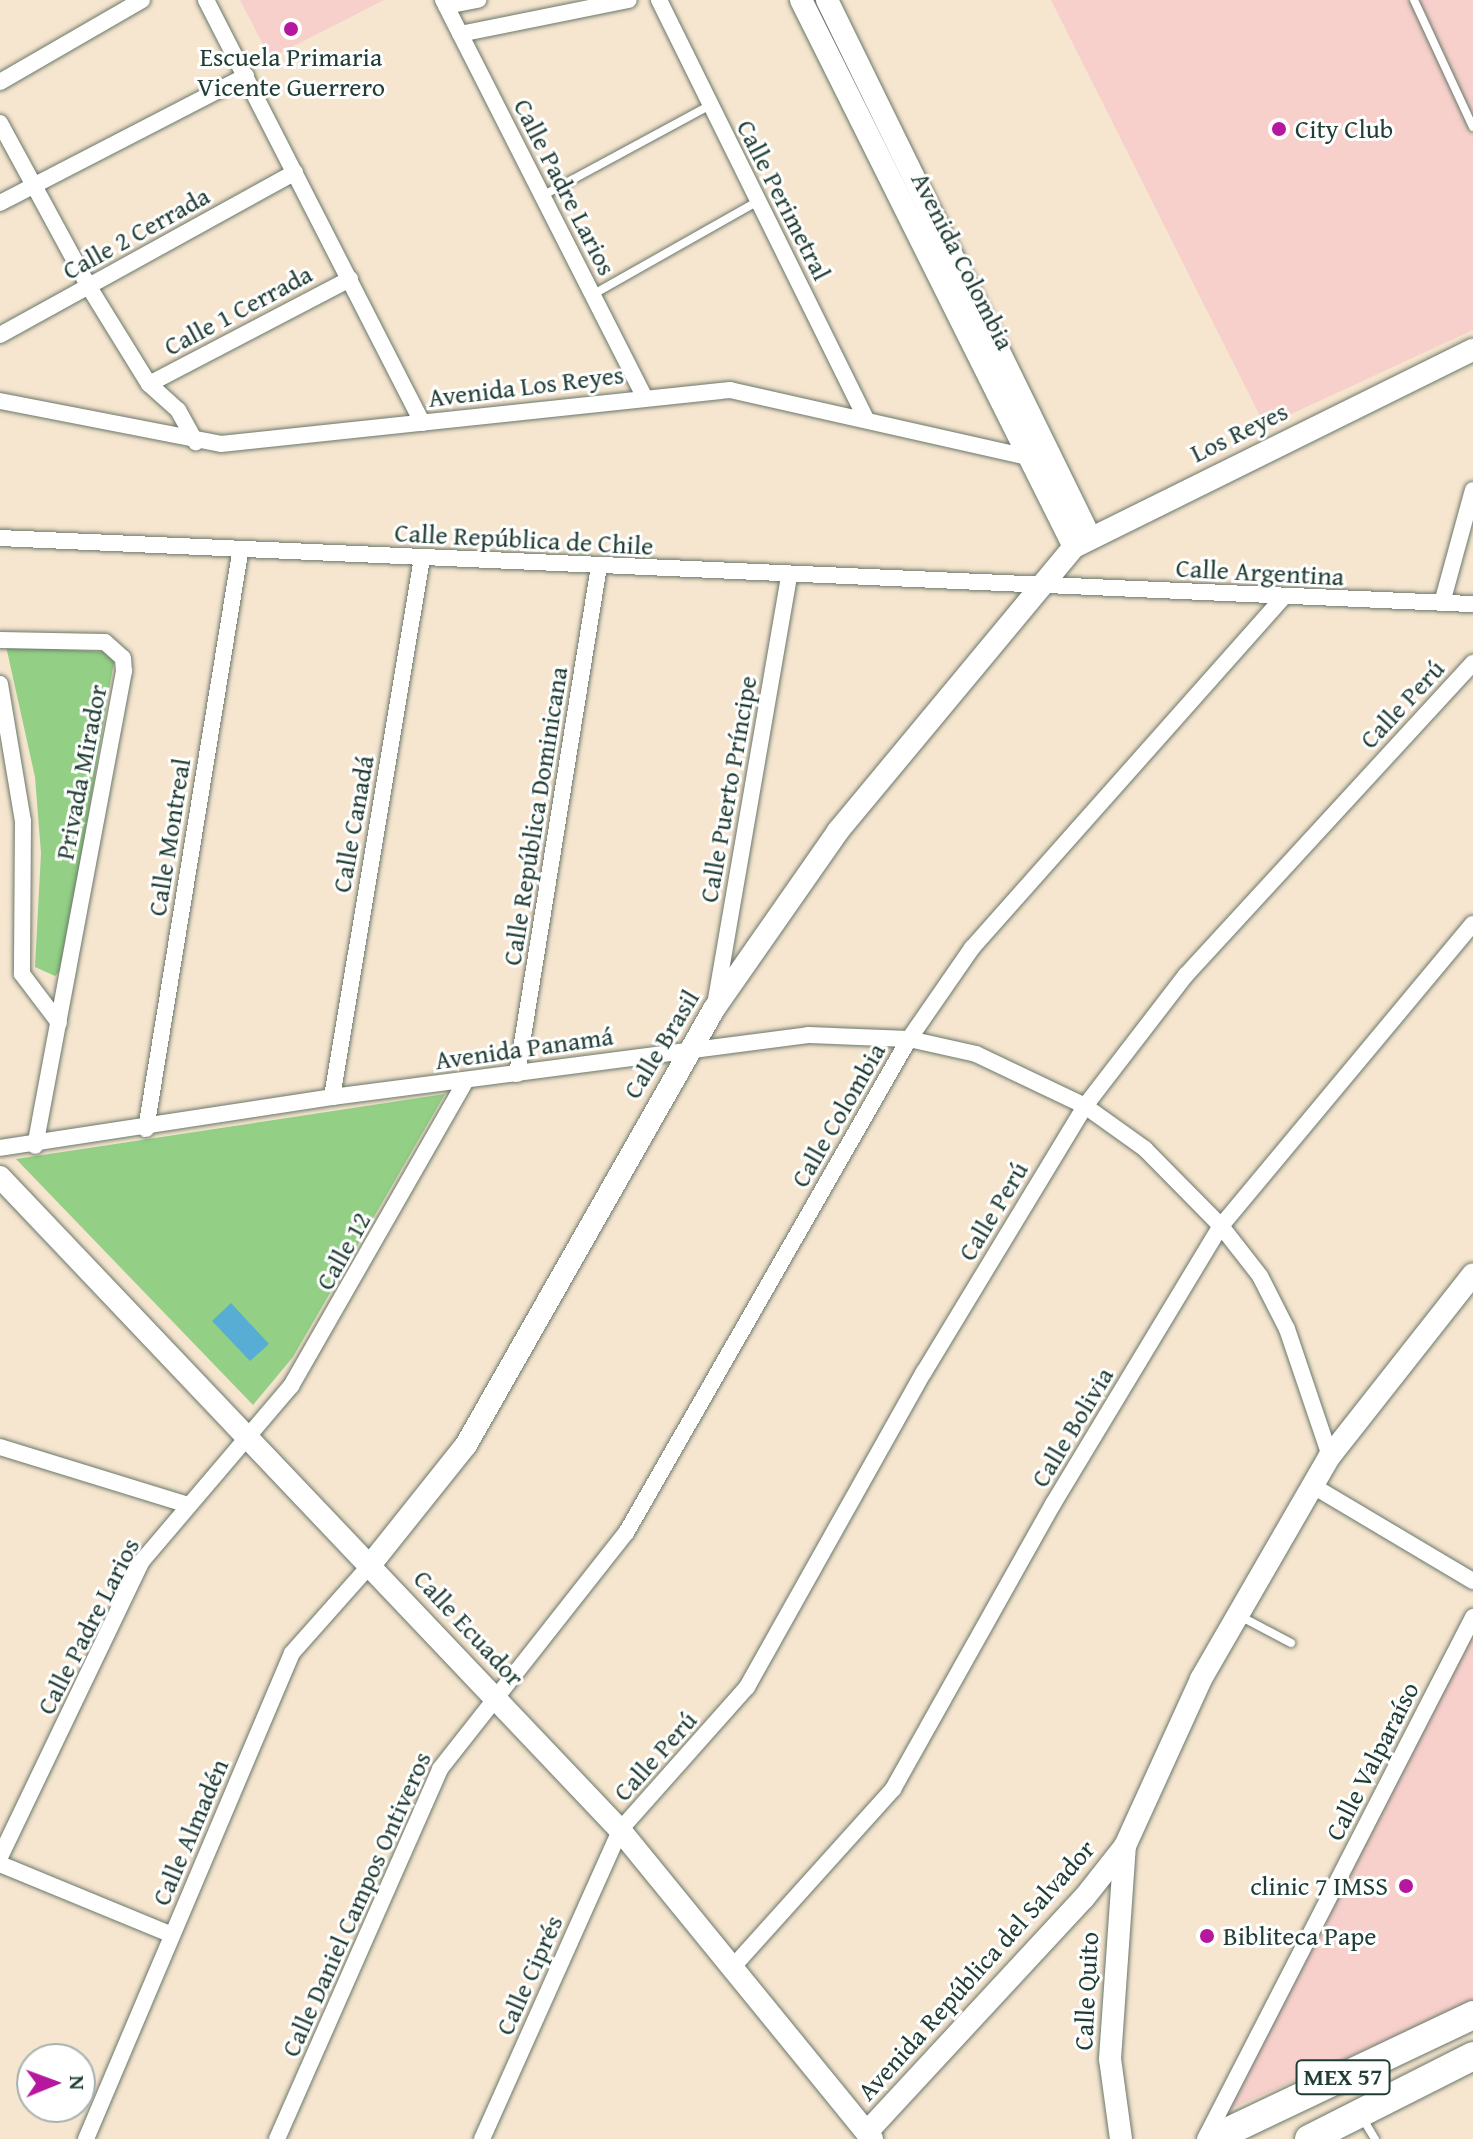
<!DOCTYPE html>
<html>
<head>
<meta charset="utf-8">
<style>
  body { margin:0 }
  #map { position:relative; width:1473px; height:2139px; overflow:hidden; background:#f6e5cf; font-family:"Gentium Book Plus",serif }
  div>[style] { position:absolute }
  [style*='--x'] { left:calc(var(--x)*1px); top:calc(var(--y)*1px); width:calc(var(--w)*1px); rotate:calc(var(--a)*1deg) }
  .built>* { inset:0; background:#f7d0cc }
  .green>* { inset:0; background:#93d085 }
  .water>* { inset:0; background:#57add3 }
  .roads { filter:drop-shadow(0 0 2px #6a786a) drop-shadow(0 0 2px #6a786a) }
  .lane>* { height:8px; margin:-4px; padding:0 4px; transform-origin:4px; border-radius:4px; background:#fff }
  .street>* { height:16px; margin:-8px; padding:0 8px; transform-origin:8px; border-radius:8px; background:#fff }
  .secondary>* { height:22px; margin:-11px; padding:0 11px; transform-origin:11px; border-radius:11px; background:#fff }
  .highway>* { height:28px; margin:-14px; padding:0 14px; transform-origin:14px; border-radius:14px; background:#fff }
  .dots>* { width:22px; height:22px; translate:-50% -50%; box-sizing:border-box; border:4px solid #fff; border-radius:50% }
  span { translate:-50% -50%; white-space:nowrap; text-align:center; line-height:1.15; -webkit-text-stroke:6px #fff; paint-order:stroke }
  .shield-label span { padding:2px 6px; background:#fff; border:2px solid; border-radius:6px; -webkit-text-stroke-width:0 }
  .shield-label { font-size:24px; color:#1f3d34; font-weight:700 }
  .poi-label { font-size:26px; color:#1f3d34 }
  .left { translate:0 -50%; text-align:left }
  .right { translate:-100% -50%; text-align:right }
  .street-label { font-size:26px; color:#1f3d34 }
  .north { position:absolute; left:16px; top:2043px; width:80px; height:80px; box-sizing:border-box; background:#fff; border:2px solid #a5b1ae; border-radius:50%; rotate:89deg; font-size:22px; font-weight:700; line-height:32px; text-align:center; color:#1f3d34 }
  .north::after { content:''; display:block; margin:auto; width:28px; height:36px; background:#b5179e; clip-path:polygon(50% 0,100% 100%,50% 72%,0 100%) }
</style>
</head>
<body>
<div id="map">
  <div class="built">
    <div style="clip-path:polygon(240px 0,384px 0,270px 58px)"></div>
    <div style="clip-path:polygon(1051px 0,1473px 0,1473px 330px,1265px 426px)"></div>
    <div style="clip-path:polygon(1473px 1631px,1473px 2002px,1228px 2110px)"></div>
  </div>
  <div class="green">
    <div style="clip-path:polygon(6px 646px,107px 652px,114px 661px,63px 967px,55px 976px,35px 967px,41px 853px,35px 777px)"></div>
    <div style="clip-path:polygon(445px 1094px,293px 1357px,253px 1405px,16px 1159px)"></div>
  </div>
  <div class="water">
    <div style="clip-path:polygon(231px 1303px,269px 1344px,250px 1361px,212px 1321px)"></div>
  </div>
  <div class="roads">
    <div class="lane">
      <div style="--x:1414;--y:0;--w:140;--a:65.1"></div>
      <div style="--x:542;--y:196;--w:191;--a:-28.4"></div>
      <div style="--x:592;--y:295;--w:191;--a:-29.5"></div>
      <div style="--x:1238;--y:1615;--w:60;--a:27.8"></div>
      <div style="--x:1363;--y:2119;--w:23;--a:59"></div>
    </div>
    <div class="street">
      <div style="--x:206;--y:0;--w:475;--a:62.9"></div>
      <div style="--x:443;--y:0;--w:444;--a:63.1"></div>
      <div style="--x:659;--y:0;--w:469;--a:63.7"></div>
      <div style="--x:446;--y:6;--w:33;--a:-11"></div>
      <div style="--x:460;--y:34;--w:172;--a:-11.4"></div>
      <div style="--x:0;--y:82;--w:164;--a:-30"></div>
      <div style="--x:0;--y:123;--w:187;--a:61.5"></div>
      <div style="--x:89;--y:287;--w:114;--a:58.3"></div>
      <div style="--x:149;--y:384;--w:39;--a:42"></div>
      <div style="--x:178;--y:410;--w:37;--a:61"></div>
      <div style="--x:0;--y:203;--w:277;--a:-27.3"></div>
      <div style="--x:0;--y:335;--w:337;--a:-28.9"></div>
      <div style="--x:149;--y:384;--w:227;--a:-27.6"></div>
      <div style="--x:0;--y:401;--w:225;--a:11"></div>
      <div style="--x:221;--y:444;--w:512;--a:-6.06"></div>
      <div style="--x:730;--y:390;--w:313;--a:12.7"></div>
      <div style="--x:0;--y:538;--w:1474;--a:2.57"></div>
      <div style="--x:1442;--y:603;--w:117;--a:-74.7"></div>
      <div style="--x:0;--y:640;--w:105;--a:1.1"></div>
      <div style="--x:105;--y:642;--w:24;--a:42"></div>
      <div style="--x:123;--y:658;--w:13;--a:86"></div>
      <div style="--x:124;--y:671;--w:483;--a:100.6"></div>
      <div style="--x:0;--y:684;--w:139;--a:80.5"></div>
      <div style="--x:23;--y:821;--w:153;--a:90.4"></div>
      <div style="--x:22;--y:974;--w:61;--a:52.9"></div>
      <div style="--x:715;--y:1005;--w:434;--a:-80.2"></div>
      <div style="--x:517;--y:1074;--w:515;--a:-80.83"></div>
      <div style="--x:332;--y:1097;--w:546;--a:-80.52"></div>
      <div style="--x:146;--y:1129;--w:584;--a:-80.73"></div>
      <div style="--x:0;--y:1148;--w:336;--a:-8.7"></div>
      <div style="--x:332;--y:1097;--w:480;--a:-7.4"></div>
      <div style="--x:808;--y:1035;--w:101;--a:2.3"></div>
      <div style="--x:909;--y:1039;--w:69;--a:12.6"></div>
      <div style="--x:976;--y:1054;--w:121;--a:25.5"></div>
      <div style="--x:1085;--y:1106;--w:74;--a:35.6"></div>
      <div style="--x:1145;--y:1149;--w:108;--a:45.4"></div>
      <div style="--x:1221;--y:1226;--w:63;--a:52"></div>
      <div style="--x:1260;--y:1276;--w:59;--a:63"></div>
      <div style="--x:1287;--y:1329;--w:134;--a:71.3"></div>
      <div style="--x:0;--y:1447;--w:197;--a:17.1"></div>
      <div style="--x:1313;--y:1486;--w:186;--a:30.7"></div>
      <div style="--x:0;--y:1857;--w:328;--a:-64.4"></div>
      <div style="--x:142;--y:1561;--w:230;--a:-49.6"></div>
      <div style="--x:291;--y:1386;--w:352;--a:-60.2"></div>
      <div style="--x:0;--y:1864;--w:186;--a:22.4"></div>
      <div style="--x:732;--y:1968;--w:241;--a:-48"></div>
      <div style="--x:893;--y:1789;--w:327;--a:-60.7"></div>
      <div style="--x:1053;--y:1504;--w:325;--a:-58.9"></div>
      <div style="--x:1221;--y:1226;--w:393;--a:-50.2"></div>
      <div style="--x:86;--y:2139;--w:528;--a:-67.03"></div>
      <div style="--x:292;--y:1653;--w:119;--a:-48.4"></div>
      <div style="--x:277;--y:2139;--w:404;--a:-66.2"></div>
      <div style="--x:440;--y:1769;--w:300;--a:-51.8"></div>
      <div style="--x:626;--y:1533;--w:569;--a:-60.19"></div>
      <div style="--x:909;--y:1039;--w:111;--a:-55.3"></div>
      <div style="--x:972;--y:948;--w:468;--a:-48.4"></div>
      <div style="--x:482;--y:2139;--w:338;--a:-65.9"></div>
      <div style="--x:620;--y:1830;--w:191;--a:-48.4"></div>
      <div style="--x:747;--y:1687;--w:361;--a:-60.7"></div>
      <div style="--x:924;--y:1372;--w:311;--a:-58.8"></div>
      <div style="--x:1085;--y:1106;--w:165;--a:-52.4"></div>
      <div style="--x:1186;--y:975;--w:424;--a:-47.4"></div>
      <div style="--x:1205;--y:2139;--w:587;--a:-62.82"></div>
    </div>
    <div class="secondary">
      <div style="--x:801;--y:0;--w:611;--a:63.48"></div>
      <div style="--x:827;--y:0;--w:596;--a:63.91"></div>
      <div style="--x:0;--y:1177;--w:900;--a:46.48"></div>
      <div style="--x:620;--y:1830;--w:399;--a:50.8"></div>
      <div style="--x:371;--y:1564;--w:152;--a:-51.4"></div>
      <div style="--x:466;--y:1445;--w:502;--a:-60.37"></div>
      <div style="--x:714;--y:1009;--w:217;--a:-55.1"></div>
      <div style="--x:838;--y:831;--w:369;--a:-50.3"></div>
      <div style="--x:1074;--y:547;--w:445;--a:-26.3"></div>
      <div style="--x:867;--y:2132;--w:319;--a:-47.2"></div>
      <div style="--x:1084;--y:1898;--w:66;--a:-51.7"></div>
      <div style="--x:1125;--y:1846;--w:183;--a:-65.5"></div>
      <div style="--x:1201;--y:1679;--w:258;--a:-60"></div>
      <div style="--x:1330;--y:1456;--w:231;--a:-51.8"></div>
      <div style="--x:1121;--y:2139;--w:81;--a:-97.8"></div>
      <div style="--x:1110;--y:2059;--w:213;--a:-86"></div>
    </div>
    <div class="highway">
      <div style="--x:1212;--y:2139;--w:289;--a:-25.4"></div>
      <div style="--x:1309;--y:2139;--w:184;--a:-26.8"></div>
    </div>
  </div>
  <div class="dots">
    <div style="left:291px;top:29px;background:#b5179e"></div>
    <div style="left:1279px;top:129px;background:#b5179e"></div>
    <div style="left:1406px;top:1886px;background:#b5179e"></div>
    <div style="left:1207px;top:1936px;background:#b5179e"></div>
  </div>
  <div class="shield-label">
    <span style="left:1343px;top:2077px">MEX 57</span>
  </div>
  <div class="poi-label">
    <span style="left:291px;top:72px">Escuela Primaria<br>Vicente Guerrero</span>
    <span class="left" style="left:1295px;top:129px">City Club</span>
    <span class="right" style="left:1388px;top:1886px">clinic 7 IMSS</span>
    <span class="left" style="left:1223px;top:1936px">Bibliteca Pape</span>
  </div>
  <div class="street-label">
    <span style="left:565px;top:187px;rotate:63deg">Calle Padre Larios</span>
    <span style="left:784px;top:200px;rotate:63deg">Calle Perimetral</span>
    <span style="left:136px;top:233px;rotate:-29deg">Calle 2 Cerrada</span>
    <span style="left:963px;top:261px;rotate:63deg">Avenida Colombia</span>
    <span style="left:238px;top:310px;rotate:-28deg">Calle 1 Cerrada</span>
    <span style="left:526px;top:386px;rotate:-7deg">Avenida Los Reyes</span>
    <span style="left:1239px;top:432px;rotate:-26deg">Los Reyes</span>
    <span style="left:524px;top:539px;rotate:3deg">Calle República de Chile</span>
    <span style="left:1260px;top:572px;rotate:3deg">Calle Argentina</span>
    <span style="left:1402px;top:704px;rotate:-47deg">Calle Perú</span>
    <span style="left:81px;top:772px;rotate:-79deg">Privada Mirador</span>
    <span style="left:728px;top:789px;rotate:-80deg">Calle Puerto Príncipe</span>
    <span style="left:535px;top:816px;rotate:-81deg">Calle República Dominicana</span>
    <span style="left:353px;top:824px;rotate:-80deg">Calle Canadá</span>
    <span style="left:169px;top:837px;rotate:-81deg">Calle Montreal</span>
    <span style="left:661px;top:1044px;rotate:-59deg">Calle Brasil</span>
    <span style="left:524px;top:1048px;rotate:-8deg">Avenida Panamá</span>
    <span style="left:838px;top:1115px;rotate:-60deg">Calle Colombia</span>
    <span style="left:993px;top:1211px;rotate:-59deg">Calle Perú</span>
    <span style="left:343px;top:1251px;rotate:-61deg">Calle 12</span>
    <span style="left:1072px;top:1427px;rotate:-59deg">Calle Bolivia</span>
    <span style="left:88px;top:1626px;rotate:-63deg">Calle Padre Larios</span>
    <span style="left:469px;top:1628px;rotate:47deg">Calle Ecuador</span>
    <span style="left:655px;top:1756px;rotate:-48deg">Calle Perú</span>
    <span style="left:1372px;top:1761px;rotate:-63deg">Calle Valparaíso</span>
    <span style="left:190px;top:1832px;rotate:-67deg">Calle Almadén</span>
    <span style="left:356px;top:1904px;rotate:-66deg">Calle Daniel Campos Ontiveros</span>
    <span style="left:976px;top:1970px;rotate:-48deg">Avenida República del Salvador</span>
    <span style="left:529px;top:1975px;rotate:-66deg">Calle Ciprés</span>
    <span style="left:1086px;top:1991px;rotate:-87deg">Calle Quito</span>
  </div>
  <div class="north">N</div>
</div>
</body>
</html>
